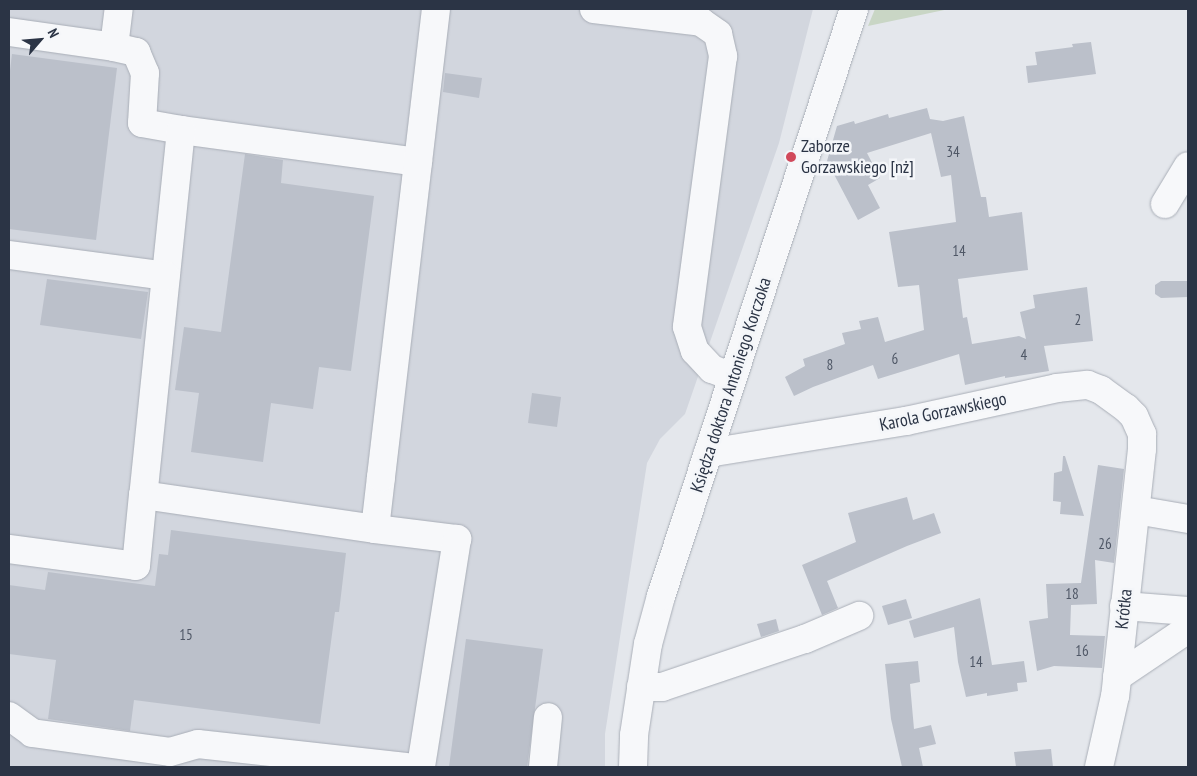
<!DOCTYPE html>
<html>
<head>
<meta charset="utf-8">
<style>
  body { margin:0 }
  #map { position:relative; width:1197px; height:776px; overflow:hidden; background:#e4e7ec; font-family:"PT Sans Narrow",sans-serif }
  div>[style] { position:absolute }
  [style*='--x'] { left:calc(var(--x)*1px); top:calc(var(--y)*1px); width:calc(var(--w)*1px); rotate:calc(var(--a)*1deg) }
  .built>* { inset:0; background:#d2d6de }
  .green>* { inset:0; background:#c9d6c5 }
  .building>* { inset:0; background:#bbc0ca }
  .roads { filter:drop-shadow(0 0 1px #a9aeb7) drop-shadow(0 0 1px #a9aeb7) }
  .minor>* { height:28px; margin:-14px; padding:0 14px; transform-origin:14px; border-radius:14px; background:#f7f8fa }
  .dots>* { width:14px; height:14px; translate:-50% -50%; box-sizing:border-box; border:2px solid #f4f6f9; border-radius:50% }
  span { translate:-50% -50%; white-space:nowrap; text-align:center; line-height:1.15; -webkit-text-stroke:5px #f4f6f9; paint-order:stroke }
  .number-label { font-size:15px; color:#4f5766 }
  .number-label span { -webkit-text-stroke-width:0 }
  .poi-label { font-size:18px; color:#2b3445 }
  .left { translate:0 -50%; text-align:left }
  .street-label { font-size:18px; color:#2b3445 }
  .frame { position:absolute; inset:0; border:10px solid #2b3445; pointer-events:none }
  .north { position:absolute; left:15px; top:15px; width:50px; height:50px; -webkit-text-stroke:4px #f4f6f9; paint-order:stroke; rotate:63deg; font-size:14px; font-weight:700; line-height:20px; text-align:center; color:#2b3445 }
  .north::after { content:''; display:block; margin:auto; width:18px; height:22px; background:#2b3445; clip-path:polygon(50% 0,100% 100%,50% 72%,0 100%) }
</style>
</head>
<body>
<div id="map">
  <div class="built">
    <div style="clip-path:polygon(9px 9px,813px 9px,779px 143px,685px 414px,660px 439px,647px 463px,605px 734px,605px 767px,9px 767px)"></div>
  </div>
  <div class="green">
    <div style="clip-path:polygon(875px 9px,949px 9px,868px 26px)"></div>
  </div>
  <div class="building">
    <div style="clip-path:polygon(1091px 42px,1096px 74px,1028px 83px,1026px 66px,1037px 65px,1035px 52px,1073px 47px,1072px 44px)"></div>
    <div style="clip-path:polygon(12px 54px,117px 68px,96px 240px,9px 229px,9px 79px)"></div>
    <div style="clip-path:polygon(445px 73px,482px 78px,479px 98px,443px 92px)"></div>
    <div style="clip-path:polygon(927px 108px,930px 119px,943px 121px,964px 116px,981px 197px,986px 197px,989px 217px,1022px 212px,1028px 270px,958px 279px,963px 318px,967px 317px,972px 344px,1019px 336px,1026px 339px,1020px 312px,1035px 308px,1033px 295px,1087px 287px,1093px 341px,1044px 346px,1049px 371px,1005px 378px,1005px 376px,965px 385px,959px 354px,878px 379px,873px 365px,813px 387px,794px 396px,785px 377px,805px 366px,803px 359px,845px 344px,842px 333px,861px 329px,859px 321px,878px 317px,885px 342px,924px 330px,919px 285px,898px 287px,889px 232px,956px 222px,951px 175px,941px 177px,931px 133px,867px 153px,880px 178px,868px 185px,880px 208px,858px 220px,827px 161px,837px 126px,854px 121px,855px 124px,888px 114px,889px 118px)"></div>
    <div style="clip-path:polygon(245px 154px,283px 160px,281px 183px,374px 196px,351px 371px,319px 367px,313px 409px,271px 403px,263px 462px,191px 452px,199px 393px,175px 390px,184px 327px,221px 332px)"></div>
    <div style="clip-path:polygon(47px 279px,148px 292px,141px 339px,40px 325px)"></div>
    <div style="clip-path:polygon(1161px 281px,1188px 281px,1188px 297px,1161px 298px,1155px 294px,1155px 285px)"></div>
    <div style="clip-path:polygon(532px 393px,561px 397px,557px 427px,528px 423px)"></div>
    <div style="clip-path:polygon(1063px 456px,1065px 456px,1084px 516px,1060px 514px,1061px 502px,1053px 501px,1054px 473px,1062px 471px)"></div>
    <div style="clip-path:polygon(1098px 465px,1124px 469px,1114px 563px,1095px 560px,1097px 604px,1071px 605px,1070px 635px,1105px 636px,1102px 668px,1054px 666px,1037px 671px,1029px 621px,1048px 618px,1046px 584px,1081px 583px)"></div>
    <div style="clip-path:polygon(907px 497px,913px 520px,934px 513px,941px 533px,907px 546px,827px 581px,838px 608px,822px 615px,802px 565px,856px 542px,848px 513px)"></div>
    <div style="clip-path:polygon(171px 530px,346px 553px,339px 612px,335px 612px,320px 724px,134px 700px,130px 731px,48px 719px,56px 660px,9px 654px,9px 585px,45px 590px,48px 572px,155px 586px,159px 554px,168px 555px)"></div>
    <div style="clip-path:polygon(980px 598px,992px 665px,1024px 661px,1027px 682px,1017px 683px,1018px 691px,987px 696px,987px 693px,966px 697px,958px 662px,954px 627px,914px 638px,909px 621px)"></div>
    <div style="clip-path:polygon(906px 599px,912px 618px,888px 625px,882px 606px)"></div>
    <div style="clip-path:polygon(776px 619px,779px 631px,761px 637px,757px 624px)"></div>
    <div style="clip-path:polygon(466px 639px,543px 649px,527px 767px,449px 767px)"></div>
    <div style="clip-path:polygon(918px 661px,920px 682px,910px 684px,914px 729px,931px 725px,936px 744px,919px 748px,923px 767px,902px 767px,891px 719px,885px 664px)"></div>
    <div style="clip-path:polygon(1051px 749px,1053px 767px,1016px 767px,1014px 752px)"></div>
  </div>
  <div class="roads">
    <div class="minor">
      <div style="--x:594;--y:9;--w:108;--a:6.9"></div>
      <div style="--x:701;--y:22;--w:21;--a:35"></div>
      <div style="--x:718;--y:34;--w:23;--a:77"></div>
      <div style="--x:723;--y:56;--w:273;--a:97.6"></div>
      <div style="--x:687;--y:327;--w:25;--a:72"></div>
      <div style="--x:695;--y:351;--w:25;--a:47"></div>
      <div style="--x:712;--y:369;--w:22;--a:21"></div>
      <div style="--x:9;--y:32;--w:106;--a:8.1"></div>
      <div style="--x:114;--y:47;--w:38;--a:-83"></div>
      <div style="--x:114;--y:47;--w:23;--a:13"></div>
      <div style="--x:136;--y:52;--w:23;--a:67"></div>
      <div style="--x:145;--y:73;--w:50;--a:93.4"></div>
      <div style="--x:142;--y:123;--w:40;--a:10"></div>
      <div style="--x:418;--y:162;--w:239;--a:-172.3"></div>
      <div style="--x:181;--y:130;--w:367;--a:95.9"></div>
      <div style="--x:143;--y:495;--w:234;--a:8.3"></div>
      <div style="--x:375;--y:529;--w:52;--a:-83.4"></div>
      <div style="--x:381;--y:477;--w:471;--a:-83.3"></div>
      <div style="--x:1165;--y:204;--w:44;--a:-58.8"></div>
      <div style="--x:9;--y:255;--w:158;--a:7.6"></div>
      <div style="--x:708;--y:453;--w:201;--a:-9.2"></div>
      <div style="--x:906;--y:421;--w:155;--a:-12.3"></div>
      <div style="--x:1057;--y:388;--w:31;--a:-6"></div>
      <div style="--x:1088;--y:385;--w:14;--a:21"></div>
      <div style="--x:1101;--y:390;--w:31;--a:36"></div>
      <div style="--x:1126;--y:408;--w:11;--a:45"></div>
      <div style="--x:1134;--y:416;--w:20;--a:66"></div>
      <div style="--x:1142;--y:434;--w:15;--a:90"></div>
      <div style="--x:1142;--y:449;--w:248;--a:96.2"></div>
      <div style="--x:1115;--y:696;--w:73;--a:102.7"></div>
      <div style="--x:1136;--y:510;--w:53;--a:9.8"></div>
      <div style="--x:375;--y:529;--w:83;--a:7"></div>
      <div style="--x:457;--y:539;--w:231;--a:99"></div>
      <div style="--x:9;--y:549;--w:128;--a:7.6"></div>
      <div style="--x:136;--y:566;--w:71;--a:-84.4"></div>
      <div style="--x:1124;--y:606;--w:64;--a:4.5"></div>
      <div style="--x:1117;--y:677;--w:86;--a:-34.1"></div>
      <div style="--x:641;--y:687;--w:21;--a:0"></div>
      <div style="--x:662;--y:687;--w:151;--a:-18.6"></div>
      <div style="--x:805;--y:639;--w:59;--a:-23.1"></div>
      <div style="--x:9;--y:716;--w:29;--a:36"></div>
      <div style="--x:32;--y:733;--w:139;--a:7.8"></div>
      <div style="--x:170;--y:752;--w:29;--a:-16"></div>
      <div style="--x:198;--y:744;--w:209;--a:6.3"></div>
      <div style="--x:543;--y:767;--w:50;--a:-84.3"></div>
      <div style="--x:633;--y:767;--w:32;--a:-88"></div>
      <div style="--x:634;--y:735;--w:92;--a:-81.3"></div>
      <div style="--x:648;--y:644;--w:50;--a:-74.8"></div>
      <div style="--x:661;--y:596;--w:618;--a:-71.8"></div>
    </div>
  </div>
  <div class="dots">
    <div style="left:791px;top:157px;background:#d1495b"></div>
  </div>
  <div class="number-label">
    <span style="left:953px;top:152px">34</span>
    <span style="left:959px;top:251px">14</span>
    <span style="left:1078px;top:320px">2</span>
    <span style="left:1024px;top:355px">4</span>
    <span style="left:895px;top:359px">6</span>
    <span style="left:830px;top:365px">8</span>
    <span style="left:1105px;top:544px">26</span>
    <span style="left:1072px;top:594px">18</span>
    <span style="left:186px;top:635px">15</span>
    <span style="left:1082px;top:651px">16</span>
    <span style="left:976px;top:662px">14</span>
  </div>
  <div class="poi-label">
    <span class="left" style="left:801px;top:157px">Zaborze<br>Gorzawskiego [nż]</span>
  </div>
  <div class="street-label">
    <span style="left:731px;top:385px;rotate:-72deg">Księdza doktora Antoniego Korczoka</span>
    <span style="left:943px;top:412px;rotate:-12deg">Karola Gorzawskiego</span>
    <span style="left:1124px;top:609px;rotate:-84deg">Krótka</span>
  </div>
  <div class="frame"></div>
  <div class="north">N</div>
</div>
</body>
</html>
